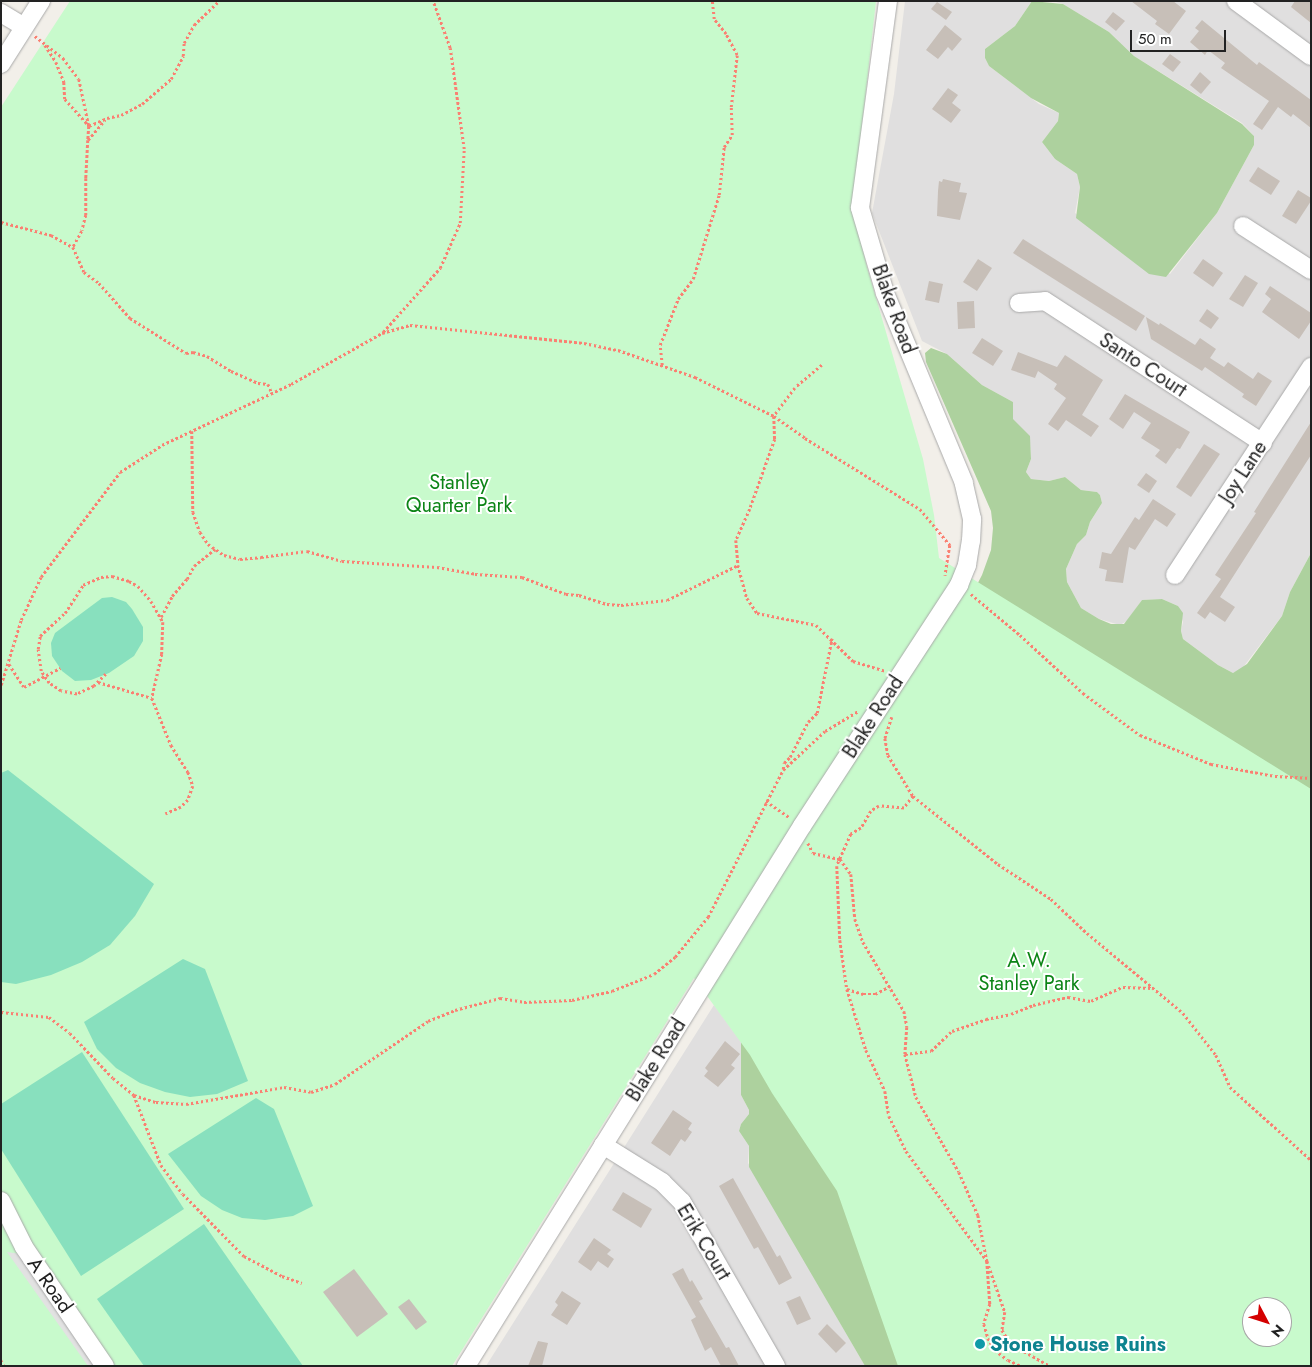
<!DOCTYPE html>
<html>
<head>
<meta charset="utf-8">
<style>
  body { margin:0 }
  #map { position:relative; width:1312px; height:1367px; overflow:hidden; background:#f2efe9; font-family:Jost,sans-serif }
  div>[style] { position:absolute }
  [style*='--x'] { left:calc(var(--x)*1px); top:calc(var(--y)*1px); width:calc(var(--w)*1px); rotate:calc(var(--a)*1deg) }
  .residential>* { inset:0; background:#e0dfdf }
  .forest>* { inset:0; background:#add19e }
  .park>* { inset:0; background:#c8facc }
  .pitch>* { inset:0; background:#88e0be }
  .parking>* { inset:0; background:#e2e2e2 }
  .building>* { inset:0; background:#c7bfb8 }
  .path>* { height:2.5px; margin-top:-1.25px; transform-origin:0; background:repeating-linear-gradient(90deg,#fa8072 0 2.5px,transparent 0 5px) }
  .roads { filter:drop-shadow(0 0 1px #a9a9a9) drop-shadow(0 0 1px #a9a9a9) }
  .minor>* { height:18px; margin:-9px; padding:0 9px; transform-origin:9px; border-radius:9px; background:#fff }
  .dots>* { width:14px; height:14px; translate:-50% -50%; box-sizing:border-box; border:2px solid #fff; border-radius:50% }
  span { translate:-50% -50%; white-space:nowrap; text-align:center; line-height:1.15; -webkit-text-stroke:4px #fff; paint-order:stroke }
  .street-label { font-size:20px; color:#222 }
  .park-label { font-size:20px; color:#0c8416 }
  .culture-label { font-size:20px; color:#0d838f; font-weight:700 }
  .left { translate:0 -50%; text-align:left }
  .frame { position:absolute; inset:0; border:2px solid #222; pointer-events:none }
  .north { position:absolute; left:1242px; top:1297px; width:50px; height:50px; box-sizing:border-box; background:#fff; border:1px solid #a7a7a7; border-radius:50%; rotate:130deg; font-size:14px; font-weight:700; line-height:20px; text-align:center; color:#222 }
  .north::after { content:''; display:block; margin:auto; width:18px; height:22px; background:#d40000; clip-path:polygon(50% 0,100% 100%,50% 72%,0 100%) }
  .scale { position:absolute; left:1130px; top:30px; width:96px; height:22px; box-sizing:border-box; border:2px solid #222; border-top:0; padding-left:6px; font-size:15px; line-height:18px; white-space:nowrap; color:#222; -webkit-text-stroke:4px #fff; paint-order:stroke }
</style>
</head>
<body>
<div id="map">
  <div class="residential">
    <div style="clip-path:polygon(905px 1px,1032px 1px,1015px 26px,985px 49px,985px 58px,989px 66px,1039px 104px,1059px 113px,1058px 121px,1042px 142px,1055px 159px,1077px 174px,1080px 187px,1075px 213px,1170px 274px,1217px 213px,1254px 145px,1254px 136px,1242px 123px,1134px 56px,1109px 32px,1063px 4px,1053px 1px,1311px 1px,1311px 553px,1290px 592px,1282px 616px,1241px 670px,1233px 673px,1218px 665px,1183px 639px,1181px 631px,1183px 622px,1178px 606px,1162px 599px,1142px 600px,1127px 621px,1120px 625px,1099px 619px,1081px 608px,1067px 582px,1066px 569px,1077px 544px,1086px 535px,1090px 522px,1102px 503px,1100px 495px,1097px 492px,1081px 490px,1065px 477px,1049px 481px,1031px 479px,1026px 472px,1031px 459px,1030px 441px,1012px 419px,1013px 402px,982px 385px,947px 354px,922px 341px,872px 213px,894px 94px)"></div>
    <div style="clip-path:polygon(714px 1005px,742px 1043px,741px 1095px,749px 1110px,749px 1114px,741px 1124px,739px 1131px,749px 1146px,748px 1163px,865px 1366px,486px 1366px)"></div>
  </div>
  <div class="forest">
    <div style="clip-path:polygon(1032px 1px,1063px 4px,1109px 32px,1134px 56px,1242px 124px,1254px 136px,1254px 145px,1217px 213px,1166px 277px,1149px 274px,1076px 218px,1080px 187px,1077px 174px,1055px 159px,1042px 142px,1058px 121px,1059px 113px,1031px 98px,989px 66px,985px 58px,985px 49px,1015px 26px)"></div>
    <div style="clip-path:polygon(evenodd,931px 348px,947px 354px,982px 385px,1013px 402px,1013px 419px,1030px 436px,1031px 459px,1026px 472px,1031px 479px,1049px 481px,1065px 477px,1081px 490px,1097px 492px,1100px 495px,1102px 503px,1090px 522px,1086px 535px,1077px 544px,1066px 569px,1067px 582px,1081px 608px,1099px 619px,1111px 624px,1124px 624px,1142px 600px,1162px 599px,1178px 606px,1183px 613px,1181px 631px,1183px 639px,1218px 665px,1233px 673px,1247px 664px,1282px 616px,1290px 592px,1311px 553px,1311px 1366px,865px 1366px,749px 1167px,749px 1146px,739px 1131px,741px 1124px,749px 1114px,749px 1110px,741px 1095px,741px 1038px,982px 575px,991px 550px,993px 528px,991px 511px,926px 362px,925px 353px,931px 348px,1252px 1307px,1282px 1307px,1282px 1337px,1252px 1337px,1252px 1307px)"></div>
  </div>
  <div class="park">
    <div style="clip-path:polygon(evenodd,70px 1px,876px 1px,858px 163px,856px 218px,867px 267px,923px 459px,934px 515px,939px 558px,1311px 789px,1311px 1366px,898px 1366px,837px 1191px,772px 1093px,750px 1055px,694px 978px,452px 1366px,1px 1366px,1px 107px,70px 1px,1252px 1307px,1282px 1307px,1282px 1337px,1252px 1337px,1252px 1307px)"></div>
  </div>
  <div class="pitch">
    <div style="clip-path:polygon(112px 597px,126px 602px,132px 609px,143px 627px,143px 641px,134px 656px,109px 673px,91px 680px,75px 681px,62px 671px,52px 656px,51px 643px,55px 633px,102px 598px)"></div>
    <div style="clip-path:polygon(8px 770px,154px 884px,135px 916px,110px 945px,82px 962px,51px 975px,16px 984px,1px 982px,1px 773px)"></div>
    <div style="clip-path:polygon(183px 959px,205px 969px,248px 1081px,217px 1094px,190px 1097px,165px 1092px,140px 1083px,116px 1068px,97px 1049px,84px 1022px)"></div>
    <div style="clip-path:polygon(82px 1052px,184px 1209px,81px 1276px,1px 1149px,1px 1104px)"></div>
    <div style="clip-path:polygon(256px 1098px,274px 1109px,313px 1206px,293px 1216px,265px 1220px,242px 1218px,222px 1210px,201px 1196px,168px 1154px)"></div>
    <div style="clip-path:polygon(204px 1224px,303px 1366px,144px 1366px,97px 1299px)"></div>
  </div>
  <div class="parking">
    <div style="clip-path:polygon(7px 1252px,21px 1254px,101px 1366px,88px 1366px)"></div>
  </div>
  <div class="building">
    <div style="clip-path:polygon(1131px 1px,1173px 1px,1186px 11px,1169px 34px,1155px 24px,1157px 21px)"></div>
    <div style="clip-path:polygon(1295px 1px,1311px 1px,1311px 23px,1291px 7px)"></div>
    <div style="clip-path:polygon(937px 2px,952px 12px,946px 20px,931px 9px)"></div>
    <div style="clip-path:polygon(1113px 12px,1125px 21px,1116px 31px,1105px 22px)"></div>
    <div style="clip-path:polygon(1202px 20px,1257px 65px,1259px 62px,1311px 100px,1311px 128px,1293px 114px,1291px 117px,1278px 107px,1262px 130px,1253px 124px,1269px 101px,1221px 68px,1225px 63px,1208px 50px,1205px 55px,1190px 42px,1199px 31px,1195px 28px)"></div>
    <div style="clip-path:polygon(945px 25px,962px 39px,952px 51px,948px 47px,938px 59px,926px 50px)"></div>
    <div style="clip-path:polygon(1170px 54px,1181px 62px,1173px 72px,1162px 64px)"></div>
    <div style="clip-path:polygon(1200px 72px,1211px 82px,1201px 94px,1190px 85px)"></div>
    <div style="clip-path:polygon(948px 88px,958px 95px,952px 103px,961px 110px,951px 123px,932px 109px)"></div>
    <div style="clip-path:polygon(1258px 167px,1280px 181px,1271px 195px,1249px 181px)"></div>
    <div style="clip-path:polygon(943px 179px,961px 183px,959px 192px,967px 193px,960px 220px,937px 216px,938px 191px,939px 181px,942px 182px)"></div>
    <div style="clip-path:polygon(1298px 190px,1311px 198px,1311px 201px,1296px 224px,1282px 216px)"></div>
    <div style="clip-path:polygon(1023px 239px,1145px 316px,1136px 331px,1013px 253px)"></div>
    <div style="clip-path:polygon(978px 259px,992px 268px,977px 291px,963px 282px)"></div>
    <div style="clip-path:polygon(1203px 259px,1223px 273px,1213px 287px,1193px 273px)"></div>
    <div style="clip-path:polygon(1245px 275px,1258px 283px,1243px 307px,1229px 299px)"></div>
    <div style="clip-path:polygon(929px 281px,943px 284px,939px 303px,925px 300px)"></div>
    <div style="clip-path:polygon(1270px 286px,1311px 313px,1311px 321px,1299px 339px,1262px 312px,1271px 299px,1265px 294px)"></div>
    <div style="clip-path:polygon(974px 301px,975px 328px,958px 329px,957px 302px)"></div>
    <div style="clip-path:polygon(1207px 309px,1219px 318px,1211px 329px,1199px 321px)"></div>
    <div style="clip-path:polygon(1146px 317px,1159px 325px,1160px 323px,1195px 345px,1200px 338px,1216px 349px,1210px 358px,1224px 367px,1228px 362px,1253px 379px,1258px 372px,1272px 381px,1256px 406px,1242px 397px,1244px 394px,1205px 367px,1202px 371px,1151px 339px)"></div>
    <div style="clip-path:polygon(982px 338px,1003px 351px,993px 366px,972px 353px)"></div>
    <div style="clip-path:polygon(1018px 352px,1057px 367px,1065px 355px,1103px 380px,1082px 415px,1099px 426px,1091px 437px,1066px 420px,1058px 431px,1048px 424px,1066px 398px,1054px 389px,1057px 384px,1038px 371px,1035px 378px,1011px 370px)"></div>
    <div style="clip-path:polygon(1125px 394px,1190px 432px,1180px 449px,1177px 448px,1166px 464px,1155px 456px,1160px 450px,1141px 438px,1151px 423px,1134px 412px,1123px 429px,1109px 419px)"></div>
    <div style="clip-path:polygon(1311px 422px,1311px 455px,1220px 597px,1235px 607px,1225px 622px,1210px 612px,1205px 619px,1197px 613px,1221px 579px,1215px 575px,1256px 513px,1254px 512px)"></div>
    <div style="clip-path:polygon(1204px 444px,1220px 454px,1191px 497px,1176px 487px)"></div>
    <div style="clip-path:polygon(1146px 473px,1157px 481px,1149px 493px,1137px 485px)"></div>
    <div style="clip-path:polygon(1153px 499px,1176px 514px,1167px 527px,1155px 519px,1135px 550px,1129px 547px,1123px 583px,1105px 581px,1107px 570px,1099px 568px,1102px 552px,1111px 554px,1135px 517px,1139px 520px)"></div>
    <div style="clip-path:polygon(725px 1041px,740px 1054px,731px 1065px,735px 1068px,718px 1087px,704px 1076px,708px 1071px,705px 1068px)"></div>
    <div style="clip-path:polygon(673px 1110px,692px 1123px,688px 1129px,692px 1132px,685px 1142px,681px 1139px,670px 1156px,651px 1143px)"></div>
    <div style="clip-path:polygon(733px 1178px,777px 1257px,780px 1255px,792px 1278px,779px 1285px,758px 1247px,754px 1249px,719px 1186px)"></div>
    <div style="clip-path:polygon(623px 1192px,652px 1209px,641px 1228px,612px 1210px)"></div>
    <div style="clip-path:polygon(594px 1238px,611px 1250px,607px 1254px,614px 1259px,608px 1268px,598px 1261px,591px 1271px,578px 1262px)"></div>
    <div style="clip-path:polygon(683px 1268px,690px 1282px,692px 1280px,703px 1299px,699px 1301px,726px 1348px,729px 1347px,739px 1366px,721px 1366px,711px 1347px,705px 1351px,691px 1320px,696px 1317px,672px 1274px)"></div>
    <div style="clip-path:polygon(354px 1269px,388px 1314px,357px 1337px,323px 1292px)"></div>
    <div style="clip-path:polygon(562px 1291px,581px 1303px,567px 1325px,551px 1315px,558px 1305px,555px 1302px)"></div>
    <div style="clip-path:polygon(800px 1296px,811px 1319px,797px 1325px,786px 1302px)"></div>
    <div style="clip-path:polygon(409px 1299px,427px 1322px,416px 1330px,398px 1307px)"></div>
    <div style="clip-path:polygon(827px 1324px,846px 1343px,836px 1353px,818px 1334px)"></div>
    <div style="clip-path:polygon(538px 1341px,548px 1343px,542px 1366px,528px 1366px)"></div>
  </div>
  <div class="path">
    <div style="--x:35;--y:36;--w:36;--a:38"></div>
    <div style="--x:63;--y:58;--w:26;--a:53"></div>
    <div style="--x:79;--y:79;--w:48;--a:78"></div>
    <div style="--x:89;--y:126;--w:20;--a:-24"></div>
    <div style="--x:107;--y:118;--w:14;--a:-12"></div>
    <div style="--x:121;--y:115;--w:24;--a:-28"></div>
    <div style="--x:142;--y:104;--w:38;--a:-41"></div>
    <div style="--x:171;--y:79;--w:26;--a:-62"></div>
    <div style="--x:183;--y:56;--w:13;--a:-86"></div>
    <div style="--x:184;--y:43;--w:21;--a:-61"></div>
    <div style="--x:194;--y:25;--w:35;--a:-44"></div>
    <div style="--x:45;--y:45;--w:20;--a:57"></div>
    <div style="--x:56;--y:62;--w:22;--a:68"></div>
    <div style="--x:64;--y:82;--w:17;--a:87"></div>
    <div style="--x:65;--y:99;--w:36;--a:48"></div>
    <div style="--x:89;--y:126;--w:14;--a:94"></div>
    <div style="--x:88;--y:140;--w:26;--a:-50"></div>
    <div style="--x:88;--y:140;--w:38;--a:93"></div>
    <div style="--x:86;--y:178;--w:37;--a:90"></div>
    <div style="--x:86;--y:215;--w:16;--a:104"></div>
    <div style="--x:82;--y:231;--w:18;--a:119"></div>
    <div style="--x:73;--y:247;--w:27;--a:66"></div>
    <div style="--x:84;--y:272;--w:19;--a:36"></div>
    <div style="--x:99;--y:283;--w:47;--a:48.5"></div>
    <div style="--x:130;--y:318;--w:66;--a:32"></div>
    <div style="--x:186;--y:353;--w:7;--a:-8"></div>
    <div style="--x:193;--y:352;--w:15;--a:16"></div>
    <div style="--x:207;--y:356;--w:28;--a:32"></div>
    <div style="--x:231;--y:371;--w:30;--a:24"></div>
    <div style="--x:258;--y:383;--w:10;--a:6"></div>
    <div style="--x:268;--y:384;--w:10;--a:66"></div>
    <div style="--x:1;--y:222;--w:52;--a:14.6"></div>
    <div style="--x:51;--y:235;--w:25;--a:29"></div>
    <div style="--x:383;--y:332;--w:86;--a:-48.3"></div>
    <div style="--x:440;--y:268;--w:49;--a:-66"></div>
    <div style="--x:460;--y:223;--w:74;--a:-86.9"></div>
    <div style="--x:464;--y:149;--w:102;--a:-97.9"></div>
    <div style="--x:450;--y:48;--w:50;--a:-109.9"></div>
    <div style="--x:662;--y:365;--w:20;--a:-96"></div>
    <div style="--x:660;--y:345;--w:49;--a:-68.6"></div>
    <div style="--x:678;--y:299;--w:25;--a:-53"></div>
    <div style="--x:693;--y:279;--w:88;--a:-72.8"></div>
    <div style="--x:719;--y:195;--w:48;--a:-84.1"></div>
    <div style="--x:724;--y:147;--w:14;--a:-56"></div>
    <div style="--x:732;--y:135;--w:28;--a:-92"></div>
    <div style="--x:731;--y:107;--w:52;--a:-83.4"></div>
    <div style="--x:737;--y:55;--w:24;--a:-118"></div>
    <div style="--x:726;--y:34;--w:19;--a:-129"></div>
    <div style="--x:714;--y:19;--w:18;--a:-96"></div>
    <div style="--x:822;--y:365;--w:35;--a:140"></div>
    <div style="--x:795;--y:388;--w:35;--a:127"></div>
    <div style="--x:774;--y:416;--w:23;--a:88"></div>
    <div style="--x:775;--y:439;--w:74;--a:109.7"></div>
    <div style="--x:750;--y:509;--w:34;--a:114"></div>
    <div style="--x:736;--y:540;--w:25;--a:85"></div>
    <div style="--x:738;--y:565;--w:34;--a:75"></div>
    <div style="--x:747;--y:598;--w:18;--a:56"></div>
    <div style="--x:757;--y:613;--w:60;--a:11.5"></div>
    <div style="--x:816;--y:625;--w:52;--a:44.2"></div>
    <div style="--x:853;--y:661;--w:34;--a:17"></div>
    <div style="--x:192;--y:431;--w:81;--a:89.3"></div>
    <div style="--x:193;--y:512;--w:21;--a:71"></div>
    <div style="--x:200;--y:532;--w:14;--a:56"></div>
    <div style="--x:208;--y:544;--w:19;--a:35"></div>
    <div style="--x:224;--y:555;--w:16;--a:14"></div>
    <div style="--x:240;--y:559;--w:21;--a:-5"></div>
    <div style="--x:261;--y:557;--w:46;--a:-7.4"></div>
    <div style="--x:307;--y:551;--w:36;--a:16"></div>
    <div style="--x:342;--y:561;--w:95;--a:3.6"></div>
    <div style="--x:437;--y:567;--w:39;--a:10"></div>
    <div style="--x:475;--y:574;--w:47;--a:3.7"></div>
    <div style="--x:522;--y:577;--w:47;--a:21.1"></div>
    <div style="--x:566;--y:594;--w:13;--a:4"></div>
    <div style="--x:579;--y:595;--w:29;--a:18"></div>
    <div style="--x:607;--y:604;--w:14;--a:4"></div>
    <div style="--x:621;--y:605;--w:46;--a:-6.2"></div>
    <div style="--x:667;--y:600;--w:79;--a:-26.2"></div>
    <div style="--x:971;--y:594;--w:64;--a:39.9"></div>
    <div style="--x:1020;--y:635;--w:86;--a:42.6"></div>
    <div style="--x:1083;--y:693;--w:71;--a:36.4"></div>
    <div style="--x:1140;--y:735;--w:77;--a:22.2"></div>
    <div style="--x:1211;--y:764;--w:65;--a:10.6"></div>
    <div style="--x:1275;--y:776;--w:36;--a:3"></div>
    <div style="--x:161;--y:617;--w:24;--a:-62"></div>
    <div style="--x:172;--y:596;--w:23;--a:-49"></div>
    <div style="--x:187;--y:579;--w:15;--a:-62"></div>
    <div style="--x:194;--y:566;--w:27;--a:-39"></div>
    <div style="--x:9;--y:664;--w:27;--a:57"></div>
    <div style="--x:24;--y:687;--w:41;--a:-27.8"></div>
    <div style="--x:106;--y:674;--w:17;--a:135"></div>
    <div style="--x:94;--y:686;--w:19;--a:155"></div>
    <div style="--x:77;--y:694;--w:16;--a:-169"></div>
    <div style="--x:61;--y:691;--w:14;--a:-146"></div>
    <div style="--x:49;--y:683;--w:14;--a:-124"></div>
    <div style="--x:41;--y:671;--w:22;--a:-98"></div>
    <div style="--x:38;--y:649;--w:13;--a:-81"></div>
    <div style="--x:40;--y:636;--w:34;--a:-43"></div>
    <div style="--x:65;--y:613;--w:33;--a:-57"></div>
    <div style="--x:83;--y:585;--w:20;--a:-24"></div>
    <div style="--x:101;--y:577;--w:11;--a:-5"></div>
    <div style="--x:112;--y:576;--w:18;--a:16"></div>
    <div style="--x:129;--y:581;--w:10;--a:29"></div>
    <div style="--x:138;--y:586;--w:20;--a:49"></div>
    <div style="--x:151;--y:601;--w:24;--a:60"></div>
    <div style="--x:163;--y:622;--w:32;--a:92"></div>
    <div style="--x:162;--y:654;--w:45;--a:102.8"></div>
    <div style="--x:152;--y:698;--w:51;--a:68"></div>
    <div style="--x:171;--y:745;--w:32;--a:58"></div>
    <div style="--x:188;--y:772;--w:15;--a:70"></div>
    <div style="--x:193;--y:786;--w:15;--a:110"></div>
    <div style="--x:188;--y:800;--w:10;--a:135"></div>
    <div style="--x:181;--y:807;--w:17;--a:156"></div>
    <div style="--x:98;--y:682;--w:56;--a:16.5"></div>
    <div style="--x:1;--y:685;--w:68;--a:-72.9"></div>
    <div style="--x:21;--y:620;--w:47;--a:-65.1"></div>
    <div style="--x:41;--y:577;--w:131;--a:-53"></div>
    <div style="--x:120;--y:472;--w:50;--a:-32.7"></div>
    <div style="--x:162;--y:445;--w:143;--a:-25.3"></div>
    <div style="--x:291;--y:384;--w:104;--a:-29.3"></div>
    <div style="--x:382;--y:333;--w:29;--a:-16"></div>
    <div style="--x:410;--y:325;--w:175;--a:5.9"></div>
    <div style="--x:584;--y:343;--w:35;--a:12"></div>
    <div style="--x:618;--y:350;--w:82;--a:19.3"></div>
    <div style="--x:695;--y:377;--w:88;--a:26.3"></div>
    <div style="--x:774;--y:416;--w:38;--a:35"></div>
    <div style="--x:805;--y:438;--w:135;--a:31.7"></div>
    <div style="--x:920;--y:509;--w:47;--a:50.2"></div>
    <div style="--x:950;--y:545;--w:31;--a:99"></div>
    <div style="--x:892;--y:717;--w:22;--a:108"></div>
    <div style="--x:885;--y:738;--w:17;--a:80"></div>
    <div style="--x:888;--y:755;--w:48;--a:58.6"></div>
    <div style="--x:913;--y:796;--w:109;--a:38.7"></div>
    <div style="--x:998;--y:864;--w:64;--a:33.4"></div>
    <div style="--x:1051;--y:899;--w:50;--a:43.4"></div>
    <div style="--x:1087;--y:933;--w:125;--a:39.8"></div>
    <div style="--x:1183;--y:1013;--w:53;--a:51.8"></div>
    <div style="--x:1216;--y:1055;--w:35;--a:66"></div>
    <div style="--x:1230;--y:1087;--w:109;--a:42"></div>
    <div style="--x:783;--y:769;--w:6;--a:-81"></div>
    <div style="--x:784;--y:763;--w:8;--a:-45"></div>
    <div style="--x:790;--y:757;--w:39;--a:-63"></div>
    <div style="--x:808;--y:722;--w:13;--a:-45"></div>
    <div style="--x:817;--y:713;--w:76;--a:-78.7"></div>
    <div style="--x:913;--y:796;--w:15;--a:127"></div>
    <div style="--x:904;--y:808;--w:25;--a:-175"></div>
    <div style="--x:879;--y:806;--w:9;--a:148"></div>
    <div style="--x:871;--y:811;--w:20;--a:120"></div>
    <div style="--x:861;--y:828;--w:12;--a:149"></div>
    <div style="--x:851;--y:834;--w:35;--a:114"></div>
    <div style="--x:837;--y:866;--w:74;--a:87.7"></div>
    <div style="--x:840;--y:940;--w:49;--a:81.9"></div>
    <div style="--x:847;--y:989;--w:64;--a:72.7"></div>
    <div style="--x:866;--y:1050;--w:45;--a:65.1"></div>
    <div style="--x:885;--y:1091;--w:25;--a:81"></div>
    <div style="--x:889;--y:1116;--w:39;--a:64"></div>
    <div style="--x:906;--y:1151;--w:137;--a:53.6"></div>
    <div style="--x:987;--y:1261;--w:54;--a:70.6"></div>
    <div style="--x:1005;--y:1312;--w:18;--a:99"></div>
    <div style="--x:1002;--y:1330;--w:17;--a:57"></div>
    <div style="--x:1011;--y:1344;--w:45;--a:29.4"></div>
    <div style="--x:766;--y:801;--w:29;--a:35"></div>
    <div style="--x:808;--y:843;--w:11;--a:63"></div>
    <div style="--x:813;--y:853;--w:28;--a:13"></div>
    <div style="--x:840;--y:859;--w:19;--a:54"></div>
    <div style="--x:851;--y:874;--w:45;--a:84.9"></div>
    <div style="--x:855;--y:919;--w:24;--a:71"></div>
    <div style="--x:863;--y:942;--w:80;--a:59.3"></div>
    <div style="--x:904;--y:1011;--w:16;--a:79"></div>
    <div style="--x:907;--y:1027;--w:27;--a:94"></div>
    <div style="--x:905;--y:1054;--w:44;--a:75.7"></div>
    <div style="--x:916;--y:1097;--w:86;--a:60.2"></div>
    <div style="--x:959;--y:1172;--w:47;--a:66.2"></div>
    <div style="--x:978;--y:1215;--w:47;--a:78.9"></div>
    <div style="--x:987;--y:1261;--w:43;--a:86"></div>
    <div style="--x:990;--y:1304;--w:21;--a:107"></div>
    <div style="--x:984;--y:1324;--w:15;--a:74"></div>
    <div style="--x:988;--y:1338;--w:14;--a:60"></div>
    <div style="--x:995;--y:1350;--w:16;--a:38"></div>
    <div style="--x:1008;--y:1360;--w:14;--a:25"></div>
    <div style="--x:847;--y:989;--w:17;--a:17"></div>
    <div style="--x:863;--y:994;--w:12;--a:0"></div>
    <div style="--x:875;--y:994;--w:17;--a:-28"></div>
    <div style="--x:1;--y:1012;--w:48;--a:5.9"></div>
    <div style="--x:49;--y:1017;--w:26;--a:37"></div>
    <div style="--x:70;--y:1033;--w:62;--a:46.3"></div>
    <div style="--x:113;--y:1078;--w:27;--a:39"></div>
    <div style="--x:134;--y:1095;--w:23;--a:18"></div>
    <div style="--x:156;--y:1102;--w:30;--a:4"></div>
    <div style="--x:186;--y:1104;--w:99;--a:-9.8"></div>
    <div style="--x:284;--y:1087;--w:27;--a:10"></div>
    <div style="--x:311;--y:1092;--w:25;--a:-18"></div>
    <div style="--x:335;--y:1084;--w:112;--a:-34.1"></div>
    <div style="--x:428;--y:1021;--w:29;--a:-22"></div>
    <div style="--x:455;--y:1010;--w:47;--a:-14.9"></div>
    <div style="--x:500;--y:998;--w:24;--a:9"></div>
    <div style="--x:524;--y:1002;--w:48;--a:-2.4"></div>
    <div style="--x:572;--y:1000;--w:41;--a:-12.7"></div>
    <div style="--x:612;--y:991;--w:45;--a:-22"></div>
    <div style="--x:654;--y:974;--w:27;--a:-39"></div>
    <div style="--x:675;--y:957;--w:52;--a:-50.5"></div>
    <div style="--x:708;--y:917;--w:165;--a:-63"></div>
    <div style="--x:783;--y:770;--w:57;--a:-42.9"></div>
    <div style="--x:825;--y:731;--w:39;--a:-31"></div>
    <div style="--x:905;--y:1054;--w:26;--a:-7"></div>
    <div style="--x:931;--y:1051;--w:29;--a:-44"></div>
    <div style="--x:952;--y:1031;--w:36;--a:-19"></div>
    <div style="--x:986;--y:1019;--w:25;--a:-11"></div>
    <div style="--x:1011;--y:1014;--w:24;--a:-22"></div>
    <div style="--x:1033;--y:1005;--w:36;--a:-13"></div>
    <div style="--x:1068;--y:997;--w:23;--a:10"></div>
    <div style="--x:1091;--y:1001;--w:35;--a:-24"></div>
    <div style="--x:1123;--y:987;--w:29;--a:2"></div>
    <div style="--x:134;--y:1095;--w:75;--a:68.9"></div>
    <div style="--x:161;--y:1165;--w:36;--a:53"></div>
    <div style="--x:183;--y:1194;--w:87;--a:45.5"></div>
    <div style="--x:244;--y:1256;--w:43;--a:27.8"></div>
    <div style="--x:282;--y:1276;--w:21;--a:19"></div>
    <div style="--x:1;--y:1360;--w:7;--a:63"></div>
  </div>
  <div class="roads">
    <div class="minor">
      <div style="--x:1236;--y:1;--w:93;--a:36.3"></div>
      <div style="--x:1;--y:13;--w:27;--a:31"></div>
      <div style="--x:1;--y:64;--w:75;--a:-57.6"></div>
      <div style="--x:1243;--y:226;--w:81;--a:32.9"></div>
      <div style="--x:1019;--y:303;--w:26;--a:-4"></div>
      <div style="--x:1045;--y:301;--w:260;--a:33.1"></div>
      <div style="--x:1175;--y:575;--w:249;--a:-56.8"></div>
      <div style="--x:603;--y:1145;--w:70;--a:32.1"></div>
      <div style="--x:662;--y:1182;--w:28;--a:45"></div>
      <div style="--x:682;--y:1202;--w:189;--a:60.2"></div>
      <div style="--x:1;--y:1201;--w:51;--a:63.4"></div>
      <div style="--x:24;--y:1247;--w:144;--a:55.8"></div>
      <div style="--x:466;--y:1366;--w:636;--a:-58.11"></div>
      <div style="--x:802;--y:826;--w:288;--a:-56.9"></div>
      <div style="--x:959;--y:585;--w:22;--a:-68"></div>
      <div style="--x:967;--y:565;--w:24;--a:-81"></div>
      <div style="--x:971;--y:541;--w:22;--a:-87"></div>
      <div style="--x:972;--y:519;--w:37;--a:-103"></div>
      <div style="--x:964;--y:483;--w:206;--a:-112.6"></div>
      <div style="--x:885;--y:293;--w:89;--a:-106.4"></div>
      <div style="--x:860;--y:208;--w:209;--a:-82.3"></div>
    </div>
  </div>
  <div class="dots">
    <div style="left:980px;top:1344px;background:#0f9aa8"></div>
  </div>
  <div class="street-label">
    <span style="left:894px;top:309px;rotate:70deg">Blake Road</span>
    <span style="left:1143px;top:365px;rotate:33deg">Santo Court</span>
    <span style="left:1243px;top:472px;rotate:-57deg">Joy Lane</span>
    <span style="left:873px;top:717px;rotate:-57deg">Blake Road</span>
    <span style="left:656px;top:1060px;rotate:-58deg">Blake Road</span>
    <span style="left:704px;top:1242px;rotate:59deg">Erik Court</span>
    <span style="left:50px;top:1285px;rotate:55deg">A Road</span>
  </div>
  <div class="park-label">
    <span style="left:459px;top:494px">Stanley<br>Quarter Park</span>
    <span style="left:1029px;top:972px">A.W.<br>Stanley Park</span>
  </div>
  <div class="culture-label">
    <span class="left" style="left:990px;top:1344px">Stone House Ruins</span>
  </div>
  <div class="frame"></div>
  <div class="north">N</div>
  <div class="scale">50 m</div>
</div>
</body>
</html>
